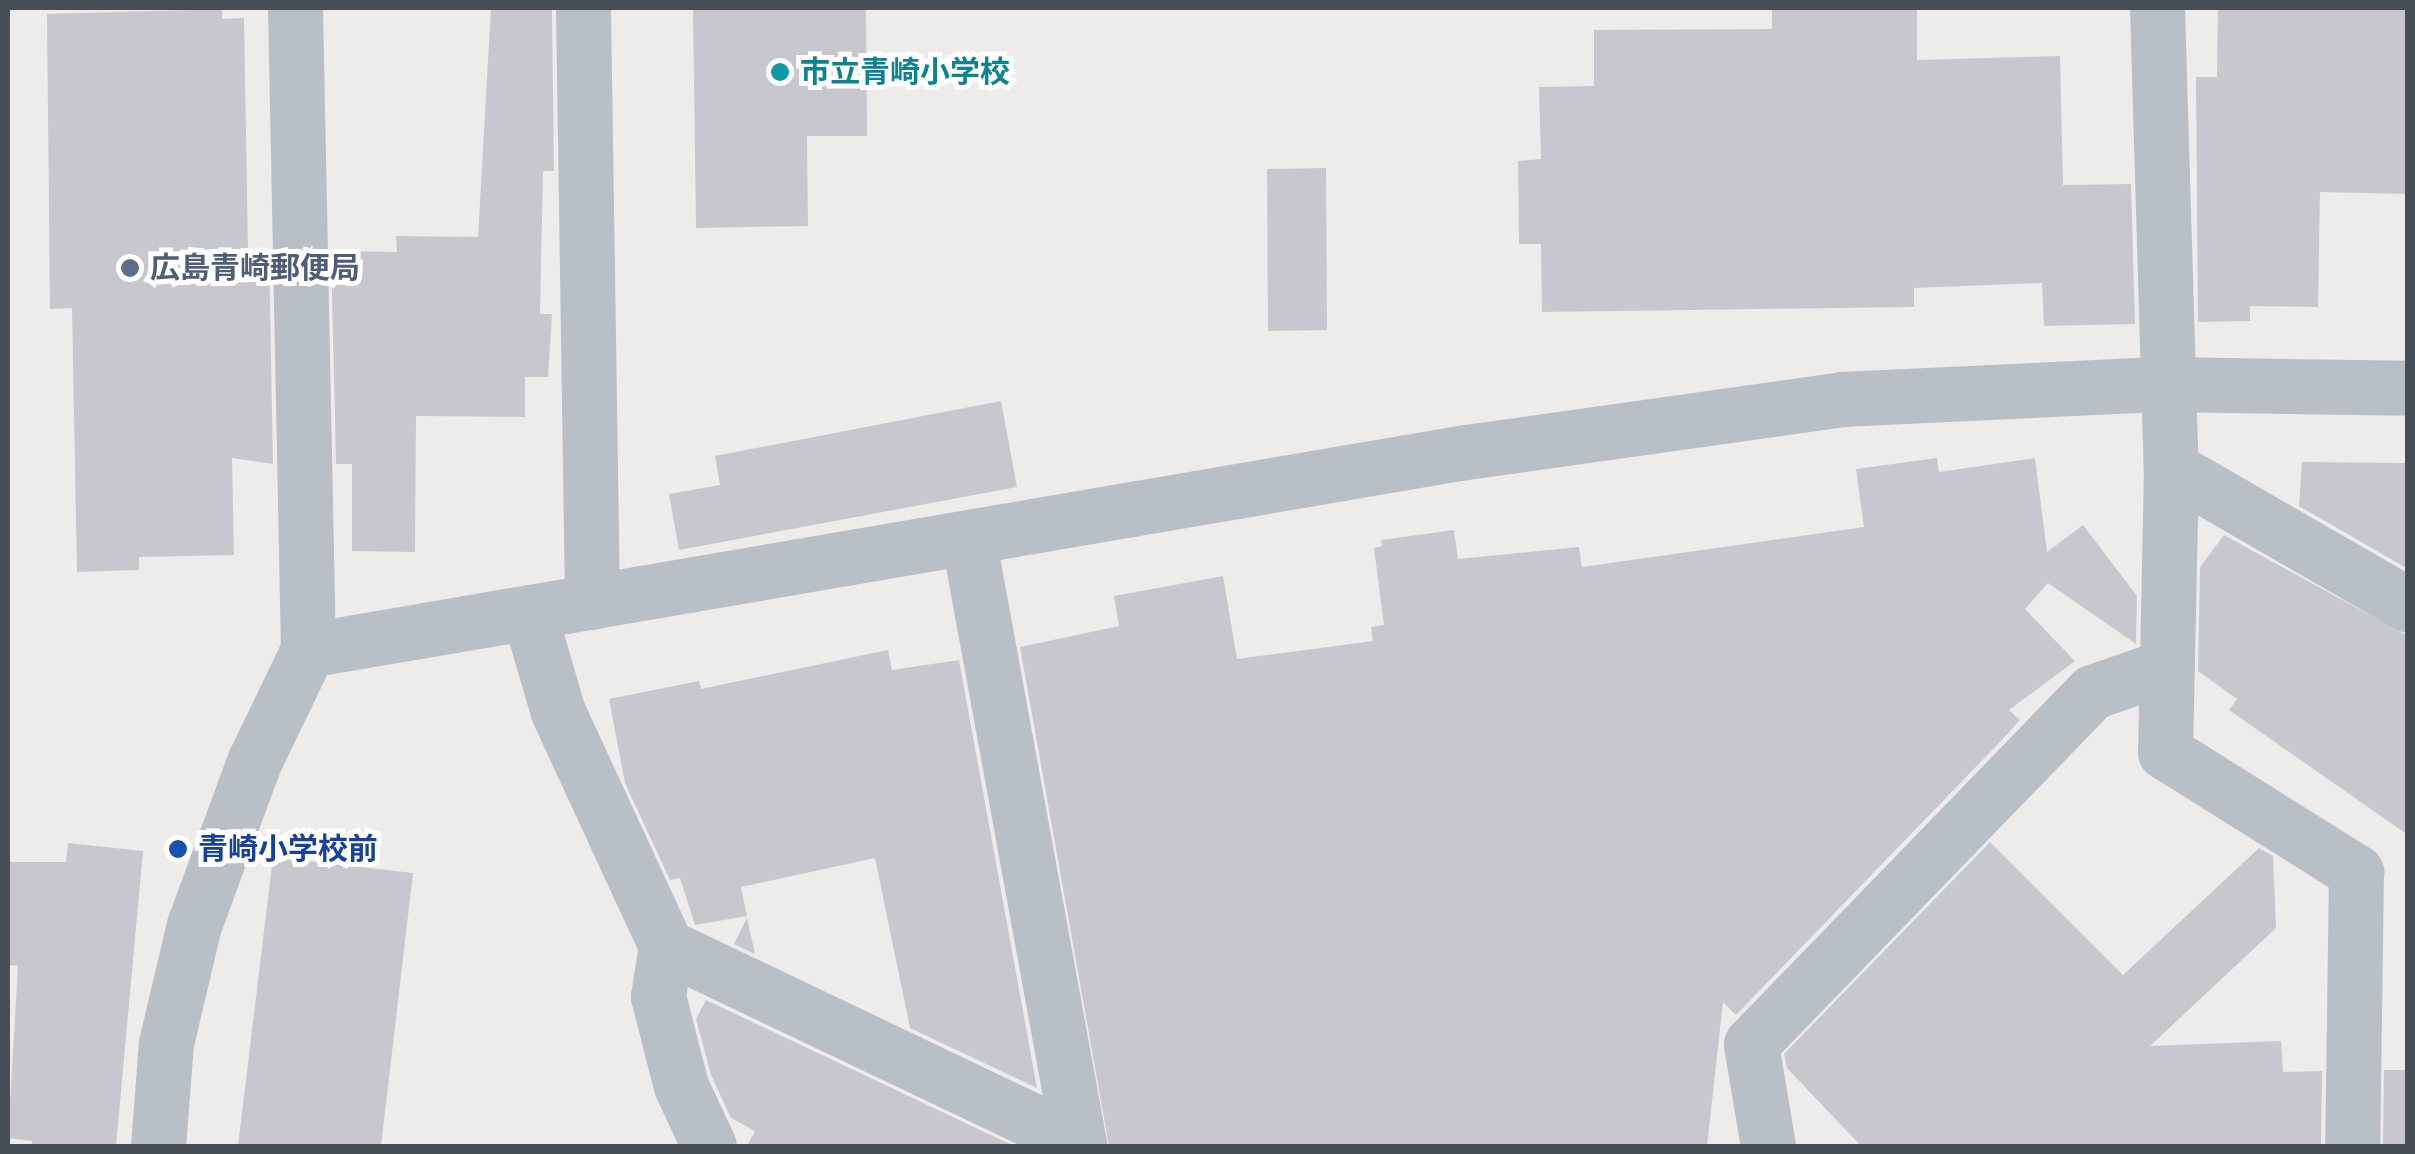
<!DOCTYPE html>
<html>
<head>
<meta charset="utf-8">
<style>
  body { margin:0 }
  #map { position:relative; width:2415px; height:1154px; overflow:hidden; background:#eeebeb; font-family:"Fira Sans","Noto Sans JP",sans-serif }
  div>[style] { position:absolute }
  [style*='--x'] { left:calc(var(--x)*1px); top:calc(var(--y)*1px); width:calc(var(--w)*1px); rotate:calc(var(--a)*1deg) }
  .building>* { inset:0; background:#c6c8ce }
  .minor>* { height:55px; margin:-27.5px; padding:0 27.5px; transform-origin:27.5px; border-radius:27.5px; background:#b8c0c6 }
  .tertiary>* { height:55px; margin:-27.5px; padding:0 27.5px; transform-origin:27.5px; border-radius:27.5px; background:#b8c0c6 }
  .dots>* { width:28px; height:28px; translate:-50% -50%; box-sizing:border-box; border:5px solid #fff; border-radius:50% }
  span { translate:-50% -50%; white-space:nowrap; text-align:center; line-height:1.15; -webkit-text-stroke:10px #fff; paint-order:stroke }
  .culture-label { font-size:30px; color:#0d838f; font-weight:700 }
  .left { translate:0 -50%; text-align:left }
  .service-label { font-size:30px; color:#4e5e75; font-weight:700 }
  .transit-label { font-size:30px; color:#164399; font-weight:700 }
  .frame { position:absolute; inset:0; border:10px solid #464f56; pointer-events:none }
</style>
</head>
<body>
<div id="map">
  <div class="building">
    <div style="clip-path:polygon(491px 8px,552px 8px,554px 171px,543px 171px,540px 314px,552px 314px,548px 377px,525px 377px,525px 417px,416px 416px,415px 552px,352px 551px,352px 464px,336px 464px,331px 251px,397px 252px,396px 236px,478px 237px)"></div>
    <div style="clip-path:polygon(693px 8px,866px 8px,867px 136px,807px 136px,808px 226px,696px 228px)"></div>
    <div style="clip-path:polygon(1772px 8px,1917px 8px,1917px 60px,2060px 56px,2063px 185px,2131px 184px,2135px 324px,2044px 326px,2042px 283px,1914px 288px,1914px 307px,1542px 312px,1541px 244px,1519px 244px,1518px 161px,1541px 159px,1539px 87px,1594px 86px,1594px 30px,1772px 29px)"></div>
    <div style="clip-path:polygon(2218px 8px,2408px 8px,2408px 194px,2320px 192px,2318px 307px,2250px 306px,2250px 321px,2198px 322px,2196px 77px,2217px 77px)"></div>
    <div style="clip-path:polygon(222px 9px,222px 19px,244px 18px,248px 250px,269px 250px,273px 464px,232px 458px,234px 555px,139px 557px,139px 570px,77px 572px,72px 308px,50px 309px,47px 14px)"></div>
    <div style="clip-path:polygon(1326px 168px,1327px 330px,1268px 331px,1267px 169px)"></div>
    <div style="clip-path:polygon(1001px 401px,1017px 487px,679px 550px,669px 494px,720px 485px,715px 456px)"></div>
    <div style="clip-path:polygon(1937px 458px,1939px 472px,2035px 458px,2047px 552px,2083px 525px,2137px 596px,2136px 644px,2048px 583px,2025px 609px,2075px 661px,2009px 710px,2020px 720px,1999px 743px,1736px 1015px,1723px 1002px,1707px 1146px,1109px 1146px,1020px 647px,1119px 626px,1114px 596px,1223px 576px,1237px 659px,1373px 641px,1371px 627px,1384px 625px,1374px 548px,1382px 546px,1381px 540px,1454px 530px,1458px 559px,1579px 547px,1582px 567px,1864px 527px,1856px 469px)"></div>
    <div style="clip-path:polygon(2302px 462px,2408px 463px,2408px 569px,2299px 506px)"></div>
    <div style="clip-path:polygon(2224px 535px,2408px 636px,2408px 835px,2229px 710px,2237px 699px,2198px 671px,2200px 567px)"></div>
    <div style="clip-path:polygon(888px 650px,892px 670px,959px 660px,1037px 1088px,910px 1028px,875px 858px,741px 887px,747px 916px,695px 925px,680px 878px,670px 880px,625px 783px,609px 699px,699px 681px,701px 689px)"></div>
    <div style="clip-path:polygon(1990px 842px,2123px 975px,2259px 848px,2273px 856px,2276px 928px,2150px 1046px,2281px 1041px,2283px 1072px,2322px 1071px,2321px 1146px,1861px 1146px,1787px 1068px,1784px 1054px)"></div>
    <div style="clip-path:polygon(68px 843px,143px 851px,116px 1146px,32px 1146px,32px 1141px,8px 1138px,18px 966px,8px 965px,8px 862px,66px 862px)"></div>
    <div style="clip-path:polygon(273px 857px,413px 873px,381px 1146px,238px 1146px)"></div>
    <div style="clip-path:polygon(747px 918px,755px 954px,734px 944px)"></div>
    <div style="clip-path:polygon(706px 1000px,1014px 1146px,747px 1146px,755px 1131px,731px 1118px,711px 1075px,696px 1019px)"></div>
    <div style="clip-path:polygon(2384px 1070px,2408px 1070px,2408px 1146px,2383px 1146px)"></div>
  </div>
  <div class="minor">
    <div style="--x:583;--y:8;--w:594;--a:89.13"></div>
    <div style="--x:2157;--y:8;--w:460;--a:88.3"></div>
    <div style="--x:2171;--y:468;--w:284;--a:91.2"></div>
    <div style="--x:2165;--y:752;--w:226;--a:32.1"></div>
    <div style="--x:2356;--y:872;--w:274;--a:90.8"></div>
    <div style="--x:2164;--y:384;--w:244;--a:0.9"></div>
    <div style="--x:2171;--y:468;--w:274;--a:30"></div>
    <div style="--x:968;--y:537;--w:616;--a:79.62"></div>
    <div style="--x:529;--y:613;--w:103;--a:73.7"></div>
    <div style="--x:558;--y:712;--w:258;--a:65.2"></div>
    <div style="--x:666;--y:946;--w:458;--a:25.5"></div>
    <div style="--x:666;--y:946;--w:51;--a:99.1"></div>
    <div style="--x:658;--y:996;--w:93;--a:75.7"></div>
    <div style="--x:681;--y:1086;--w:66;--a:65"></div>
    <div style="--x:1768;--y:1146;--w:103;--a:-99.5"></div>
    <div style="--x:1751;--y:1044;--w:490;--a:-45.9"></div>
    <div style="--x:2092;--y:692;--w:79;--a:-19.1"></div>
  </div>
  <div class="tertiary">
    <div style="--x:308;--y:650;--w:1168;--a:-9.71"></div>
    <div style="--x:1459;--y:453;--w:386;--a:-8"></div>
    <div style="--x:1841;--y:399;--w:323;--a:-2.7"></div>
    <div style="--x:158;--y:1146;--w:103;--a:-85.6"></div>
    <div style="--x:166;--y:1043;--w:121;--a:-76.7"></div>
    <div style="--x:194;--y:925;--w:174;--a:-69.8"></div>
    <div style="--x:254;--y:762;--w:124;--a:-64.3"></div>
    <div style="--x:308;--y:650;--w:642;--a:-91.16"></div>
  </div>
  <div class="dots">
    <div style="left:780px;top:72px;background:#0f9aa8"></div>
    <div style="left:130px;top:268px;background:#5c6f8a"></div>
    <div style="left:178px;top:849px;background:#1a4fb4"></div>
  </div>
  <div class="culture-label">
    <span class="left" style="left:800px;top:72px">市立青崎小学校</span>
  </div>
  <div class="service-label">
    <span class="left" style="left:150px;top:268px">広島青崎郵便局</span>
  </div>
  <div class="transit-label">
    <span class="left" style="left:198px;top:849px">青崎小学校前</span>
  </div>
  <div class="frame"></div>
</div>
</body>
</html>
